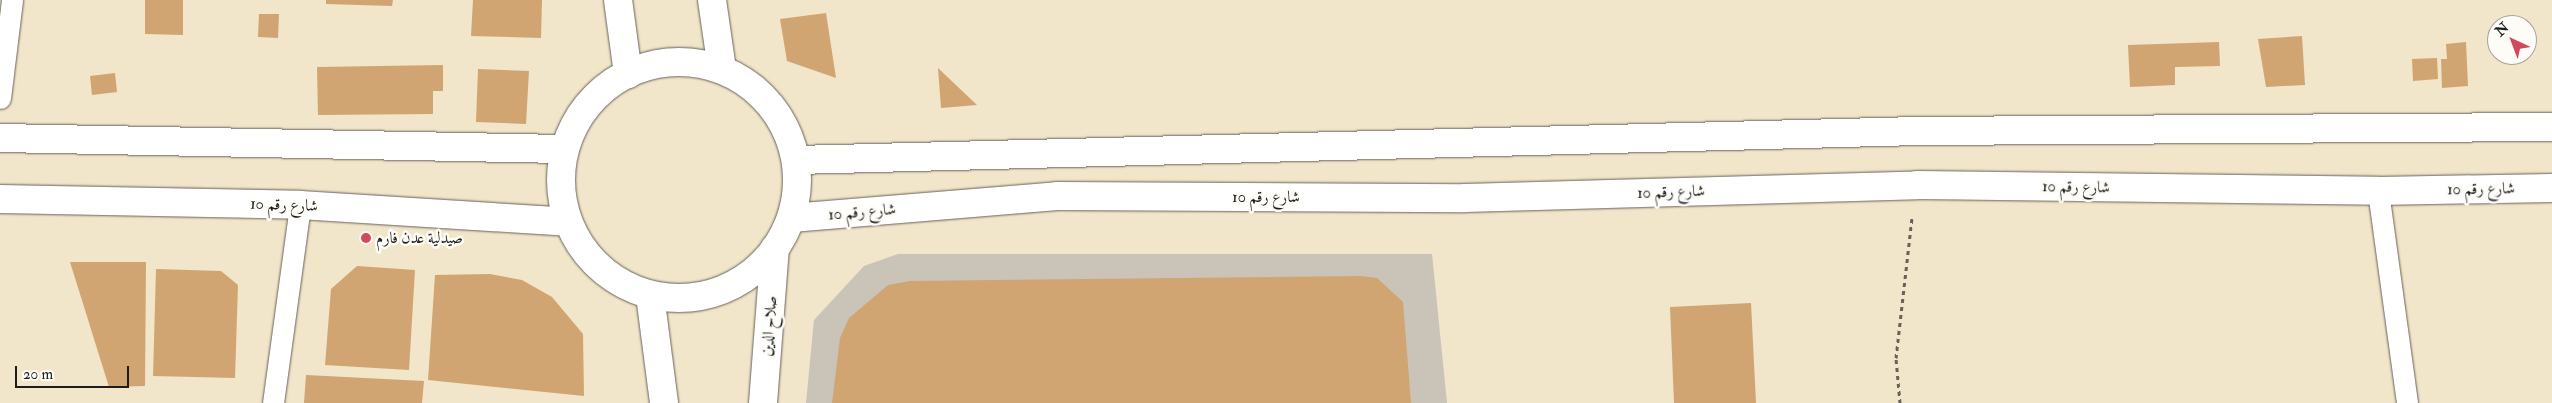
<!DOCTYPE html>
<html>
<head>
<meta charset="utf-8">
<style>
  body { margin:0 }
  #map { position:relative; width:2552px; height:403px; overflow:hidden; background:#f1e5ca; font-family:"IM FELL Double Pica",Amiri,serif }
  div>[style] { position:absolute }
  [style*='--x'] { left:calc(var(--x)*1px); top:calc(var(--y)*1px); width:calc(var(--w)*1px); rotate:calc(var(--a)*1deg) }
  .industrial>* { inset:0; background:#c9c3b8 }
  .building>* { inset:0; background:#d1a571 }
  .path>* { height:3px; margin-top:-1.5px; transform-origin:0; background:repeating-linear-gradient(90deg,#676259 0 4px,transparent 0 8px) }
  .roads { filter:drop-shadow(0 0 1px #676259) drop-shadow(0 0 1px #676259) }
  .lane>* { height:21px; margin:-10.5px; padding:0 10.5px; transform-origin:10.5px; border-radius:10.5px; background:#fff }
  .secondary>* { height:28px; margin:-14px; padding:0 14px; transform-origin:14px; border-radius:14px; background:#fff }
  .highway>* { height:28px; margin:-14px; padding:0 14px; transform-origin:14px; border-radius:14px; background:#fff }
  .highway>.ring { margin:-14px; padding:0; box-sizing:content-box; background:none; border:28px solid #fff; border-radius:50% }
  .dots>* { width:14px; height:14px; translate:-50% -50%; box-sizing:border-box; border:2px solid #fdfcf7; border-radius:50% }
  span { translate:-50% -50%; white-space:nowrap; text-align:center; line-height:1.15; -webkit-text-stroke:5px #fdfcf7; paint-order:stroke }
  .street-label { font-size:16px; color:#1c1c1c }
  .poi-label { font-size:16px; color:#1c1c1c }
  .left { translate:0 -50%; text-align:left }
  .north { position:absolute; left:2487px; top:15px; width:50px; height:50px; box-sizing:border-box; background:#fdfcf7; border:1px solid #a3a29f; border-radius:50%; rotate:317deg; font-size:14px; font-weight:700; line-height:20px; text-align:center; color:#1c1c1c }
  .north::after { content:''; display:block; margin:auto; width:18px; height:22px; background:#d1495b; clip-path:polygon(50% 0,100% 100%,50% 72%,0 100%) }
  .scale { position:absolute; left:15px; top:366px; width:114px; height:22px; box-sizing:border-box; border:2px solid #1c1c1c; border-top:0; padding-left:6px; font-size:15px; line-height:18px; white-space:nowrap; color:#1c1c1c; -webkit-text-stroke:4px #fdfcf7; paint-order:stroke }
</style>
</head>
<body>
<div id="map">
  <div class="industrial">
    <div style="clip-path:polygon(898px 254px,1432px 254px,1447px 403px,806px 403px,814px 320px,864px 266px)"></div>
  </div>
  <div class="building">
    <div style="clip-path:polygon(145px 0,183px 0,183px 35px,145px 34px)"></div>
    <div style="clip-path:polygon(326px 0,393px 0,392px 6px,326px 4px)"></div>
    <div style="clip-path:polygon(473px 0,542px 0,541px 38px,471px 36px)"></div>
    <div style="clip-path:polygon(826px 13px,836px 78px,787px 61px,780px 19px)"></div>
    <div style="clip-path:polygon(259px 14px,279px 14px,278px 38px,258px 37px)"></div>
    <div style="clip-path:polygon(2302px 36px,2305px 85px,2266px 87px,2258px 39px)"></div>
    <div style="clip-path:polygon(2219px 42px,2220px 66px,2175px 67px,2175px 85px,2130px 87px,2128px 45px)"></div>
    <div style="clip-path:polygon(2466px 42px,2468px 86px,2442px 88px,2441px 59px,2447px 59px,2446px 44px)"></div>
    <div style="clip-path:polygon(2437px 58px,2438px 79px,2413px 81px,2412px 59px)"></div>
    <div style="clip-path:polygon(443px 65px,443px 91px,433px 91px,433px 114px,318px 115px,317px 67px)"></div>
    <div style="clip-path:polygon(938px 68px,977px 105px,941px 108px)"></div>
    <div style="clip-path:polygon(478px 69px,529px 71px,526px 124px,476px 122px)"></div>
    <div style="clip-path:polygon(115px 73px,117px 92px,92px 95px,90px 76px)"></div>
    <div style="clip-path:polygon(70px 262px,146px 262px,145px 386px,109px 387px)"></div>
    <div style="clip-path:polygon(357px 266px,415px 270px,409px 370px,325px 365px,331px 289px)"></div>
    <div style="clip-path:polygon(156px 269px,221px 271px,238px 285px,235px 378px,153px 376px)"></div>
    <div style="clip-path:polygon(490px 274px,522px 280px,552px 297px,583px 334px,584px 396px,428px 380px,435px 275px)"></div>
    <div style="clip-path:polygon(1361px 276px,1377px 278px,1403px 302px,1411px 403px,832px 403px,840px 338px,849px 318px,888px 285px,910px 281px)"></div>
    <div style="clip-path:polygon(1751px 303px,1756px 403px,1674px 403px,1670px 307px)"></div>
    <div style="clip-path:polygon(306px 375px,424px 381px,422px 403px,304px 403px)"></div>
  </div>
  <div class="path">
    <div style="--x:1900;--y:403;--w:45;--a:-95.1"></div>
    <div style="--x:1896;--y:358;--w:142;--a:-83.5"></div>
  </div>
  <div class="roads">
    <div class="lane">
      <div style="--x:0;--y:98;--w:99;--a:-83"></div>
      <div style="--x:2378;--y:191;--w:214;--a:82.2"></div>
      <div style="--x:273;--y:403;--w:200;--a:-82.2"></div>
    </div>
    <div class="secondary">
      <div style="--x:0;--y:138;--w:564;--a:1.12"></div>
      <div style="--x:796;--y:160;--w:1120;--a:-1.48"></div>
      <div style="--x:1916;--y:131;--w:636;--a:-0.36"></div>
      <div style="--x:0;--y:199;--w:300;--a:1.1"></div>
      <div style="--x:300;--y:205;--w:268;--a:3.6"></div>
      <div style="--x:791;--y:218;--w:267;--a:-4.7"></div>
      <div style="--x:1057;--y:196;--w:408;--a:0.3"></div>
      <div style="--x:1465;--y:198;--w:452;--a:-1.6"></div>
      <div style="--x:1917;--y:185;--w:461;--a:0.7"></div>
      <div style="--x:2378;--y:191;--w:174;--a:-1"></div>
    </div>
    <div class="highway">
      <div style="--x:618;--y:0;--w:75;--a:82.3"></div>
      <div style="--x:712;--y:0;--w:70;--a:81.8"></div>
      <div class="ring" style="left:561px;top:62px;width:208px;height:208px"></div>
      <div style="--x:650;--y:295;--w:109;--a:82.6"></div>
      <div style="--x:763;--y:403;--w:155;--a:-85.6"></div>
    </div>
  </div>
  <div class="dots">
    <div style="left:366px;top:238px;background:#d1495b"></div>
  </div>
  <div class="street-label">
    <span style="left:2076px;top:187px;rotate:1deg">شارع رقم 10</span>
    <span style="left:2481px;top:189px;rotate:-1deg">شارع رقم 10</span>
    <span style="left:1671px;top:192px;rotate:-2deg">شارع رقم 10</span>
    <span style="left:1266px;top:197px">شارع رقم 10</span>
    <span style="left:284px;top:205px;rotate:2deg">شارع رقم 10</span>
    <span style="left:862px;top:212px;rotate:-5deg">شارع رقم 10</span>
    <span style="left:769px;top:326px;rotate:-85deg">صلاح الدين</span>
  </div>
  <div class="poi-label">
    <span class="left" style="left:376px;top:238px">صيدلية عدن فارم</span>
  </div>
  <div class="north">N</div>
  <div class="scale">20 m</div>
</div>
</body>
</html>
